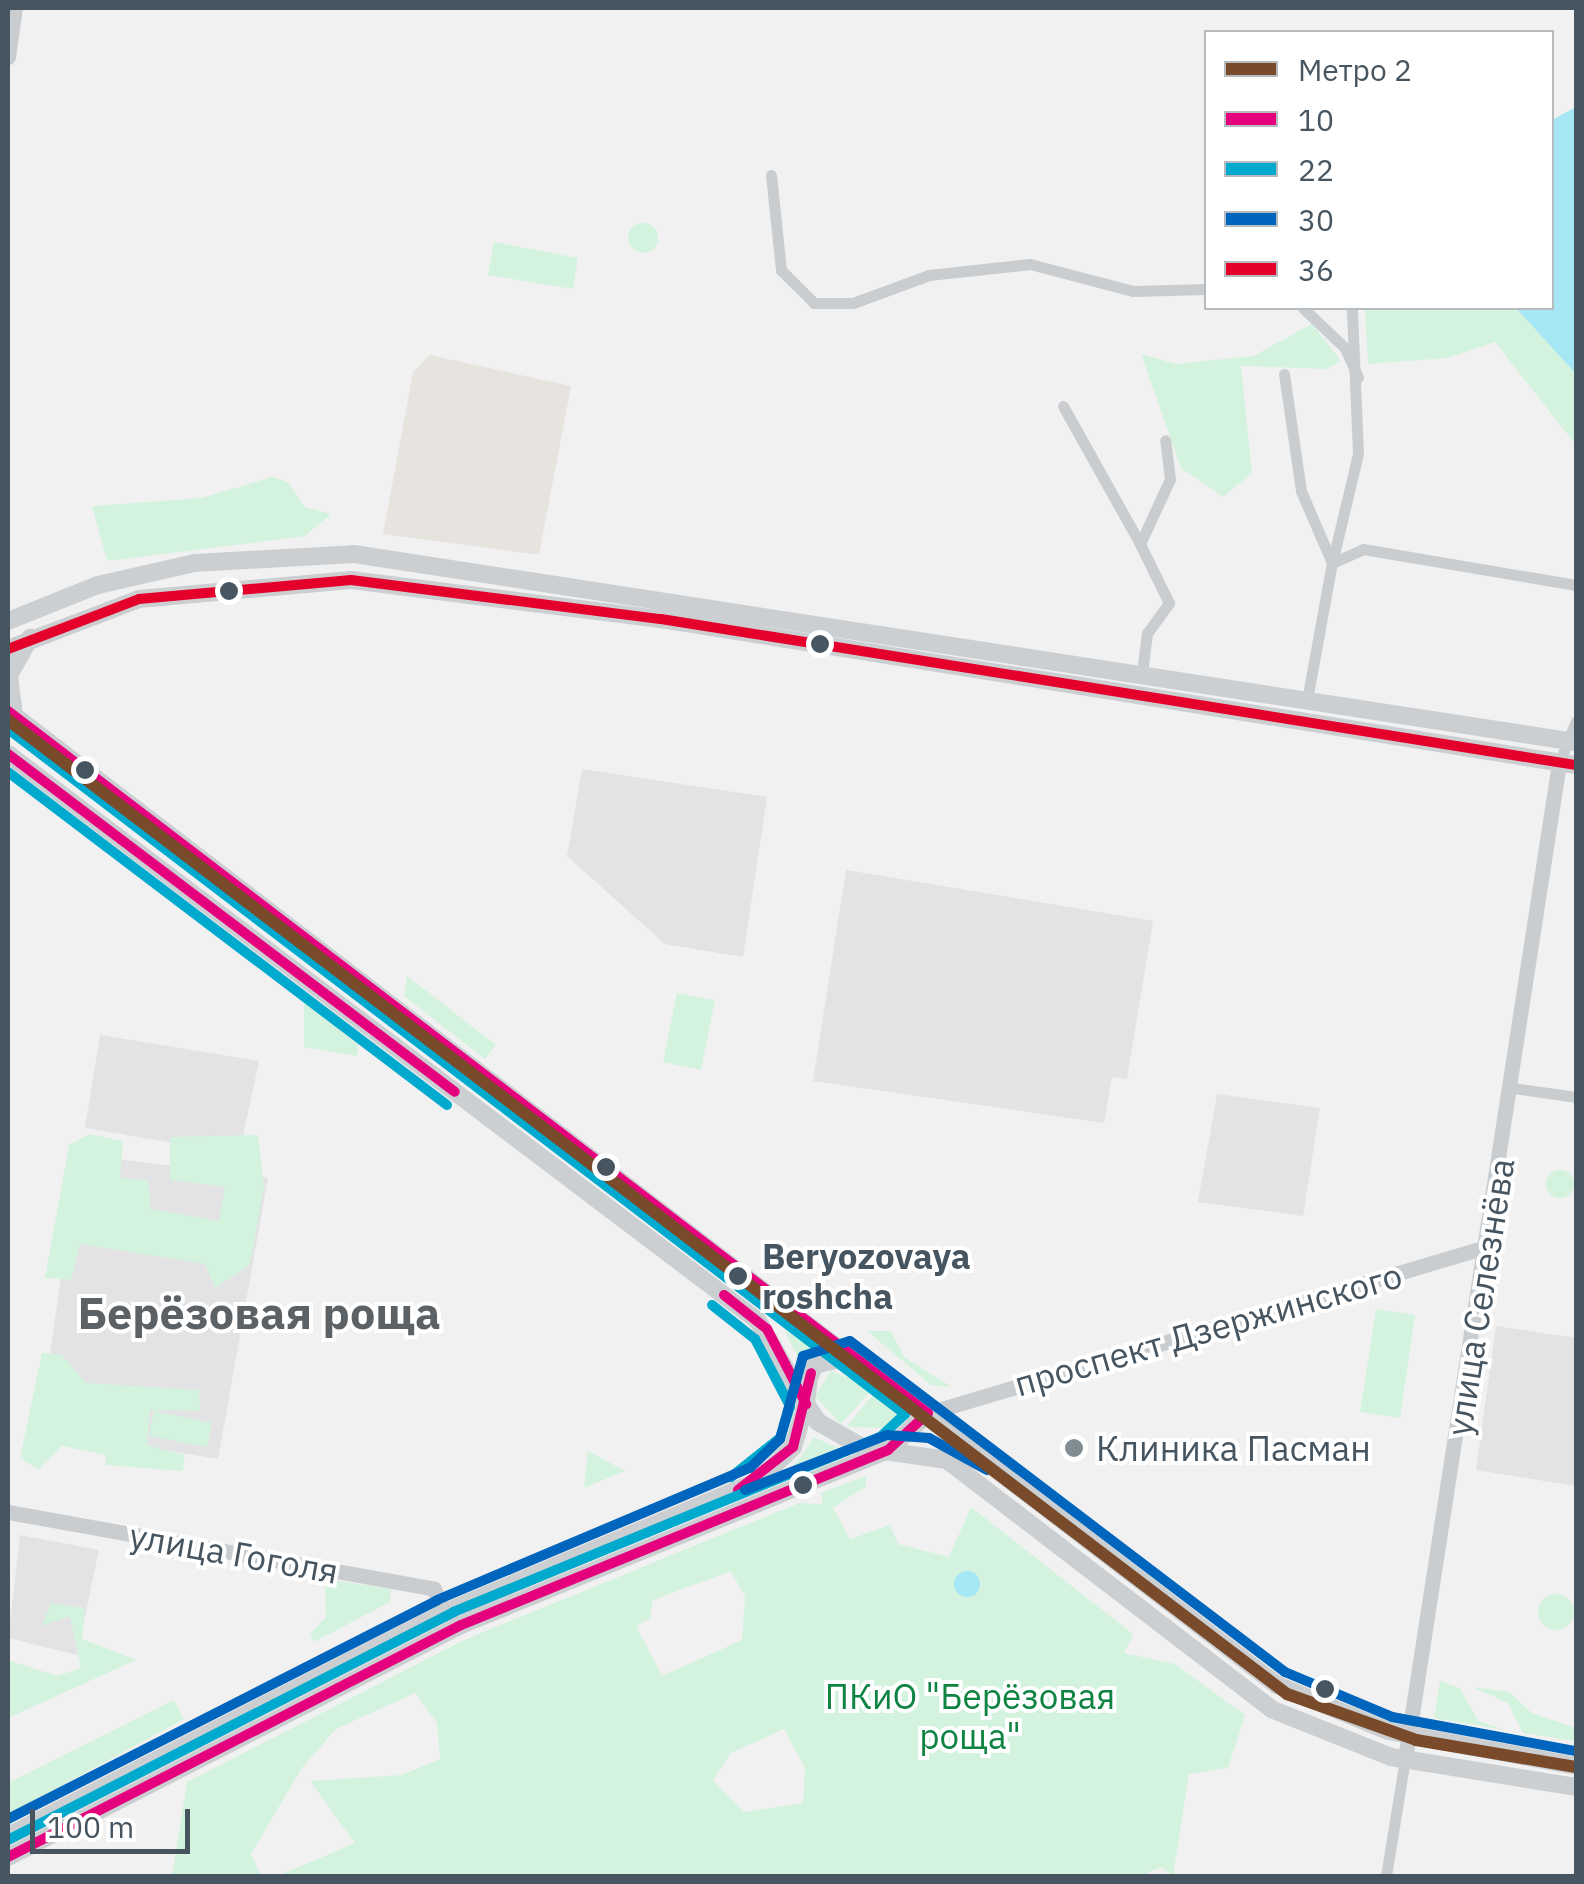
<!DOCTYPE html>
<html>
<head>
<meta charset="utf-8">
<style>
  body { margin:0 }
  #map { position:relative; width:1584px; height:1884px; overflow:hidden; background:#f2f1f1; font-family:"IBM Plex Sans",sans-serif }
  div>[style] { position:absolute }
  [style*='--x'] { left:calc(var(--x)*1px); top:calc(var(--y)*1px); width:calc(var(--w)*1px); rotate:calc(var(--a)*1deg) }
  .commercial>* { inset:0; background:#e7e4df }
  .education>* { inset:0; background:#e3e2e4 }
  .green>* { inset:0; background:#d4f3de }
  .round { border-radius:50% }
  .water>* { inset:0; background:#a5e7f4 }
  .minor>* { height:11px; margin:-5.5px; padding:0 5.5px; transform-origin:5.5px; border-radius:5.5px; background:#cacdd0 }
  .tertiary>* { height:15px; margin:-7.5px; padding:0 7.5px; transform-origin:7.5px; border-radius:7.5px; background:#cacdd0 }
  .secondary>* { height:18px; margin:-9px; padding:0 9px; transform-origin:9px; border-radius:9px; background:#cbcfd2 }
  .bus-1>* { height:10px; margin:-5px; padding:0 5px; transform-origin:5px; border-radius:5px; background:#e5007d }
  .bus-2>* { height:10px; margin:-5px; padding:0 5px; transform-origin:5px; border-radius:5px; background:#00a9ce }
  .bus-3>* { height:10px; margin:-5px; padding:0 5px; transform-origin:5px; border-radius:5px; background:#0065bd }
  .bus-4>* { height:10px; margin:-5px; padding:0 5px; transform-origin:5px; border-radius:5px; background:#e4002b }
  .metro-1>* { height:12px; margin:-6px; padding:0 6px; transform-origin:6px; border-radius:6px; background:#7a4b2a }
  .dots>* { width:28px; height:28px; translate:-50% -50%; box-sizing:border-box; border:5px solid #fff; border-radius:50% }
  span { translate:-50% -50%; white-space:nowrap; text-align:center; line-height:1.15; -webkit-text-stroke:8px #fff; paint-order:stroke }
  .stop-label { font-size:35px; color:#465560; font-weight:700 }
  .left { translate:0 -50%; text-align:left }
  .street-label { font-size:35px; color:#465560 }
  .poi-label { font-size:35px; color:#465560 }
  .park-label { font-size:35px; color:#0e8342 }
  .district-label { font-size:45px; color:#5c6166; font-weight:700 }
  .frame { position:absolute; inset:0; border:10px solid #465560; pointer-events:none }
  .legend { position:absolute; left:1204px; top:30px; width:350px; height:280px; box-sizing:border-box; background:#fff; border:2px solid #b5bbbf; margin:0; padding:12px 18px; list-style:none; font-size:30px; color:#465560 }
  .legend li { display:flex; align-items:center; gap:20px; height:50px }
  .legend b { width:50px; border:2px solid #b5bbbf }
  .scale { position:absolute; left:30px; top:1809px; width:160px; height:45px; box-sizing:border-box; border:5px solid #465560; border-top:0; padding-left:12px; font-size:30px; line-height:35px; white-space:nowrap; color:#465560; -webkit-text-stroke:8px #fff; paint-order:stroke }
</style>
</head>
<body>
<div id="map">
  <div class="commercial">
    <div style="clip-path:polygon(430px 355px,571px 386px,539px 555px,383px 534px,413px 372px)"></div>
  </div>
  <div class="education">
    <div style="clip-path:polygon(582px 769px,767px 797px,743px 957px,665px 944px,567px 856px)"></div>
    <div style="clip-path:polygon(846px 870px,1153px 921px,1127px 1079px,1112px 1077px,1104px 1123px,813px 1081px)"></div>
    <div style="clip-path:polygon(100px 1035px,259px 1061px,239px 1154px,85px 1128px)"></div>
    <div style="clip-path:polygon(1217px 1094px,1320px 1108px,1303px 1216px,1198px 1202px)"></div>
    <div style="clip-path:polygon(79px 1154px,268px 1178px,218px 1459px,39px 1429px)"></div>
    <div style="clip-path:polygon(1496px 1326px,1576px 1338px,1576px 1486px,1476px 1470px)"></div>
    <div style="clip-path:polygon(20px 1535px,99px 1550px,77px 1655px,8px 1638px)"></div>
  </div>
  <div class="green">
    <div class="round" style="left:628px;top:223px;width:30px;height:30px"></div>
    <div style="clip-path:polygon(494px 242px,578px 258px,573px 289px,488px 275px)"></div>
    <div style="clip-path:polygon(1365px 308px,1516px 308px,1576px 374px,1576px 445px,1495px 342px,1447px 358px,1368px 364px)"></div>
    <div style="clip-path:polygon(1312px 324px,1341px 361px,1327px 369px,1241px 366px,1252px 473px,1223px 497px,1181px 468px,1141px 354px,1176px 364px,1253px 356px)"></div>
    <div style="clip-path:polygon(272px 477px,288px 482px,305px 507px,331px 514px,305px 536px,107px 561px,92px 506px,202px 498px)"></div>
    <div style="clip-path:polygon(407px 976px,496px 1045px,485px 1059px,404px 996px)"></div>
    <div style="clip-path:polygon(677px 993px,715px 1000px,701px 1070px,663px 1062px)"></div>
    <div style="clip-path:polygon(304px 1001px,358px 1045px,357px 1056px,304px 1047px)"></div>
    <div style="clip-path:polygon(89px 1134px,123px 1141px,120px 1178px,148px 1180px,151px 1209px,219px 1221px,225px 1187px,170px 1180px,170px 1137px,258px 1135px,264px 1186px,250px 1265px,215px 1288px,205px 1264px,80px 1244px,71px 1280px,45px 1278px,69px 1145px)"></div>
    <div class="round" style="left:1546px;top:1170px;width:28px;height:28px"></div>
    <div style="clip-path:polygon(1376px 1309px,1415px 1315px,1400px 1418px,1360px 1412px)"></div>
    <div style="clip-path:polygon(784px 1330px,823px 1352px,802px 1365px)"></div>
    <div style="clip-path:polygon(867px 1331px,891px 1331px,904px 1357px,952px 1387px,931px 1385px)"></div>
    <div style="clip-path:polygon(42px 1353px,61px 1354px,86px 1383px,199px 1390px,200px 1411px,150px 1410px,147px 1445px,185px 1455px,183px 1471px,105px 1465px,106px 1455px,62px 1446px,38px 1469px,20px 1458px)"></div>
    <div style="clip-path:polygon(831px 1371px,873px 1388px,841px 1424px,815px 1396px)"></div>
    <div style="clip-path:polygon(876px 1391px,905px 1412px,904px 1428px,846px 1427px)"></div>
    <div style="clip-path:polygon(154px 1411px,212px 1423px,207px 1447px,149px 1436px)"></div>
    <div style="clip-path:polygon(814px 1437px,848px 1453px,774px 1485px,801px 1457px)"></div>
    <div style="clip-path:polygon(588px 1451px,625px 1471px,584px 1488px)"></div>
    <div style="clip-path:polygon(evenodd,866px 1476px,866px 1486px,833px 1508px,850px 1539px,890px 1525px,898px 1544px,949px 1557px,971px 1507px,1133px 1634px,1124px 1653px,1175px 1664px,1245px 1715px,1228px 1768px,1189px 1774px,1173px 1876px,1161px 1867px,1140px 1876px,278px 1876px,355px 1843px,310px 1781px,402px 1775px,440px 1759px,437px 1723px,415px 1693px,336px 1729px,301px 1769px,251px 1854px,261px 1876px,172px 1876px,187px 1782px,464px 1640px,799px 1503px,823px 1504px,821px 1493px,866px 1476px,731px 1571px,745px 1597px,742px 1640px,662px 1676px,636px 1626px,650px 1618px,653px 1600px,731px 1571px,866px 1476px,784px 1729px,805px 1768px,803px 1803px,744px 1812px,713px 1780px,731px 1753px,784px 1729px)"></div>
    <div style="clip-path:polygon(325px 1579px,391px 1589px,390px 1602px,314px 1642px,310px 1634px,326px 1617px)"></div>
    <div class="round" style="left:1538px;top:1594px;width:36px;height:36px"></div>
    <div style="clip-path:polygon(51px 1603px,85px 1608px,82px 1639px,136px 1660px,8px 1718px,8px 1660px,57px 1676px,81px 1668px,70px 1616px,42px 1626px)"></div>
    <div style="clip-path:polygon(1440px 1681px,1460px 1688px,1478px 1721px,1505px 1730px,1434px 1718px)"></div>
    <div style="clip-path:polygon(1472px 1687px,1509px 1692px,1532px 1713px,1576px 1728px,1576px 1741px,1523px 1733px,1508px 1703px)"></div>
    <div style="clip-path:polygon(174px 1700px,184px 1719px,8px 1815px,8px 1783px)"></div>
  </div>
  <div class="water">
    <div style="clip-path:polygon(1576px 107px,1576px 374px,1516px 308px,1552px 308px,1552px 120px)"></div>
    <div class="round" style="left:954px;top:1571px;width:26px;height:26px"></div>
  </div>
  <div class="minor">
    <div style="--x:771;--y:175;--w:96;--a:84"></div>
    <div style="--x:781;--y:270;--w:47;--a:45"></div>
    <div style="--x:814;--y:303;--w:39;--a:0"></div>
    <div style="--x:853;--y:303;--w:81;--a:-20.2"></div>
    <div style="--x:929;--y:275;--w:102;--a:-6.2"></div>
    <div style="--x:1030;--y:264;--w:106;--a:14.7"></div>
    <div style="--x:1133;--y:291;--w:73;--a:-1.6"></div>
    <div style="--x:1303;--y:308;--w:58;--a:43.6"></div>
    <div style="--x:1345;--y:348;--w:32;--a:66"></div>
    <div style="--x:1284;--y:374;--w:118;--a:81.7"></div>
    <div style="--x:1301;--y:491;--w:78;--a:66.7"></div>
    <div style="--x:1063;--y:406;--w:158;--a:60.8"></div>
    <div style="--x:1140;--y:544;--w:72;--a:-65.2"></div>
    <div style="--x:1170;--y:479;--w:39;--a:-97"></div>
    <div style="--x:1140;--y:544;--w:66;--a:63.8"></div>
    <div style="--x:1169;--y:603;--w:37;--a:126"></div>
    <div style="--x:1147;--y:633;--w:40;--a:97.1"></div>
    <div style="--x:1332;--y:563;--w:112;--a:-76.6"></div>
    <div style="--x:1358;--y:454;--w:146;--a:-92.4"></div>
    <div style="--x:1307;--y:700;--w:139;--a:-79.7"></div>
    <div style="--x:1332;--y:563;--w:34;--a:-24"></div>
    <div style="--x:1363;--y:549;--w:216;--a:9.6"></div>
    <div style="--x:1559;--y:763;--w:45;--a:-68"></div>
    <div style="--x:1513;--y:1088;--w:64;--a:8.1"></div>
    <div style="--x:1386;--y:1876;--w:119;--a:-80.8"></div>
  </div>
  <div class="tertiary">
    <div style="--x:8;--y:57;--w:49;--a:-81.9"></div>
    <div style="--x:928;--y:1413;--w:585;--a:-16.58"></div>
    <div style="--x:8;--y:1512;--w:433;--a:10.2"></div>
    <div style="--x:434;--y:1589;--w:26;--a:67"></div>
    <div style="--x:1405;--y:1759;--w:1008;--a:-81.21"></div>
  </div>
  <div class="secondary">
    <div style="--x:8;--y:621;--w:97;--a:-21.8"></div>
    <div style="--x:98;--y:585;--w:99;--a:-12.8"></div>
    <div style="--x:195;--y:563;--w:159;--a:-3.2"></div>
    <div style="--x:354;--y:554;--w:1236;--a:8.75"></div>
    <div style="--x:8;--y:649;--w:140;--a:-20.9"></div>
    <div style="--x:139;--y:599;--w:213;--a:-5.1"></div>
    <div style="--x:351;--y:580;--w:312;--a:7.2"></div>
    <div style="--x:661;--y:619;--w:927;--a:9.07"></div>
    <div style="--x:8;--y:711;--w:1600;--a:37.51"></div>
    <div style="--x:1277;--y:1685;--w:120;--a:22.5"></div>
    <div style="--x:1388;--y:1731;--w:191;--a:10.5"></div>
    <div style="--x:14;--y:716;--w:41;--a:-97"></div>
    <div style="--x:9;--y:675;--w:43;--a:-60.4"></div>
    <div style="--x:8;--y:754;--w:940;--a:37.09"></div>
    <div style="--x:758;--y:1321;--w:96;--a:60"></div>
    <div style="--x:806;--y:1404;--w:45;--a:106.8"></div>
    <div style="--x:793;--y:1447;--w:49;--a:135.8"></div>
    <div style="--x:758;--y:1481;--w:341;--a:157.2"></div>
    <div style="--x:444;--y:1613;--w:490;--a:152.9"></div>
    <div style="--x:851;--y:1356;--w:37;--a:166"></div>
    <div style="--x:815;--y:1365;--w:14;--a:115"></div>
    <div style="--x:809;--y:1378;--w:26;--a:97"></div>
    <div style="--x:806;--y:1404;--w:22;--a:56"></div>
    <div style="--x:818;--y:1422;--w:53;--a:29.5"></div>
    <div style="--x:864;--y:1448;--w:84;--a:8.2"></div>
    <div style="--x:947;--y:1460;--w:409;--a:37.5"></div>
    <div style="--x:1271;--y:1709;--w:129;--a:21.8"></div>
    <div style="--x:1391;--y:1757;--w:187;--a:9.2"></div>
    <div style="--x:8;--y:1857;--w:509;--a:-27.12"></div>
    <div style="--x:461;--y:1625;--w:461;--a:-22.3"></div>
    <div style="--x:888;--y:1450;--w:54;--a:-42.8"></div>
  </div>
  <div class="bus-1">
    <div style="--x:8;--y:711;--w:1157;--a:37.35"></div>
    <div style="--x:928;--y:1413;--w:54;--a:137.2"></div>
    <div style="--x:888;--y:1450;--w:461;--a:157.7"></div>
    <div style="--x:461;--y:1625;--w:509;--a:152.88"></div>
    <div style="--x:8;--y:754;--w:560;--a:37.09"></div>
    <div style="--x:724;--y:1295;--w:55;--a:38.3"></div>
    <div style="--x:767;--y:1329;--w:85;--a:62.5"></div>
    <div style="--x:738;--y:1490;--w:70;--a:-38"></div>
    <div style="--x:793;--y:1447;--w:76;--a:-76.3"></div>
  </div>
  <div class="bus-2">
    <div style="--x:8;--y:729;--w:1129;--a:37.37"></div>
    <div style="--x:905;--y:1414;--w:34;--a:137"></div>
    <div style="--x:880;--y:1437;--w:461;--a:157.7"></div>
    <div style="--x:454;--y:1612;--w:501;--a:152.92"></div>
    <div style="--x:8;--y:772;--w:551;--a:37.18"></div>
    <div style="--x:712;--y:1305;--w:55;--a:38.3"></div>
    <div style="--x:755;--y:1339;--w:76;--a:62.4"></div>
    <div style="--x:790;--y:1406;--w:34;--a:107"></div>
    <div style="--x:780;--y:1438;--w:63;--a:141.5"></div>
  </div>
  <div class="bus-3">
    <div style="--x:745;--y:1490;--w:152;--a:-21.2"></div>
    <div style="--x:887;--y:1435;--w:42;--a:4.1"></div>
    <div style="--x:929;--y:1438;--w:66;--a:28.9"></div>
    <div style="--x:8;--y:1819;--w:482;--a:-27"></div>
    <div style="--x:437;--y:1600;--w:340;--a:-22.9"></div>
    <div style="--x:750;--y:1468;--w:42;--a:-44"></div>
    <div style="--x:780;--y:1439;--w:86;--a:-74.5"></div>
    <div style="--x:803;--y:1356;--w:49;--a:-17.7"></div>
    <div style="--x:850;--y:1341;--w:547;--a:37.27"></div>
    <div style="--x:1285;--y:1672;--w:116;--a:22.8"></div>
    <div style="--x:1392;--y:1717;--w:187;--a:10.5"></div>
  </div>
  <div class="bus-4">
    <div style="--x:8;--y:649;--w:140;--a:-20.9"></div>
    <div style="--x:139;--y:599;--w:213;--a:-5.1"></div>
    <div style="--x:351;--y:580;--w:312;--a:7.2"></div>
    <div style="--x:661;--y:619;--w:927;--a:9.07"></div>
  </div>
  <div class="metro-1">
    <div style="--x:8;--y:720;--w:1608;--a:37.29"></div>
    <div style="--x:1287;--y:1694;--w:137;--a:19.6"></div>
    <div style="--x:1416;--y:1740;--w:162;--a:9.6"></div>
  </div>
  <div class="dots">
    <div style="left:229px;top:591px;background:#465560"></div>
    <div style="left:820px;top:644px;background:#465560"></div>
    <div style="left:85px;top:770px;background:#465560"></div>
    <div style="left:606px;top:1167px;background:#465560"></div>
    <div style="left:738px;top:1276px;background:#465560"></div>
    <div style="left:1074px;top:1448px;background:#828c93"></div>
    <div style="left:803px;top:1485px;background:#465560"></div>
    <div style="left:1325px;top:1689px;background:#465560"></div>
  </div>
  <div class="stop-label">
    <span class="left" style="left:762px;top:1276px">Beryozovaya<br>roshcha</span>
  </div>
  <div class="street-label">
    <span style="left:1480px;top:1297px;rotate:-81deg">улица Селезнёва</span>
    <span style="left:1208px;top:1329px;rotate:-16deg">проспект Дзержинского</span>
    <span style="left:234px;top:1553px;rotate:10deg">улица Гоголя</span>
  </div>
  <div class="poi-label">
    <span class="left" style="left:1096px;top:1448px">Клиника Пасман</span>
  </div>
  <div class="park-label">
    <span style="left:970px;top:1716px">ПКиО "Берёзовая<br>роща"</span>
  </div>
  <div class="district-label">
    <span style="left:259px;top:1313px">Берёзовая роща</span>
  </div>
  <div class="frame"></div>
  <ul class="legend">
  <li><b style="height:12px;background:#7a4b2a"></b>Метро 2</li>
  <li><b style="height:12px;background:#e5007d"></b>10</li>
  <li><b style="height:12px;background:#00a9ce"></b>22</li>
  <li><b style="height:12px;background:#0065bd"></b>30</li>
  <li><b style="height:12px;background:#e4002b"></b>36</li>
  </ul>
  <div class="scale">100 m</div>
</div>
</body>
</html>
